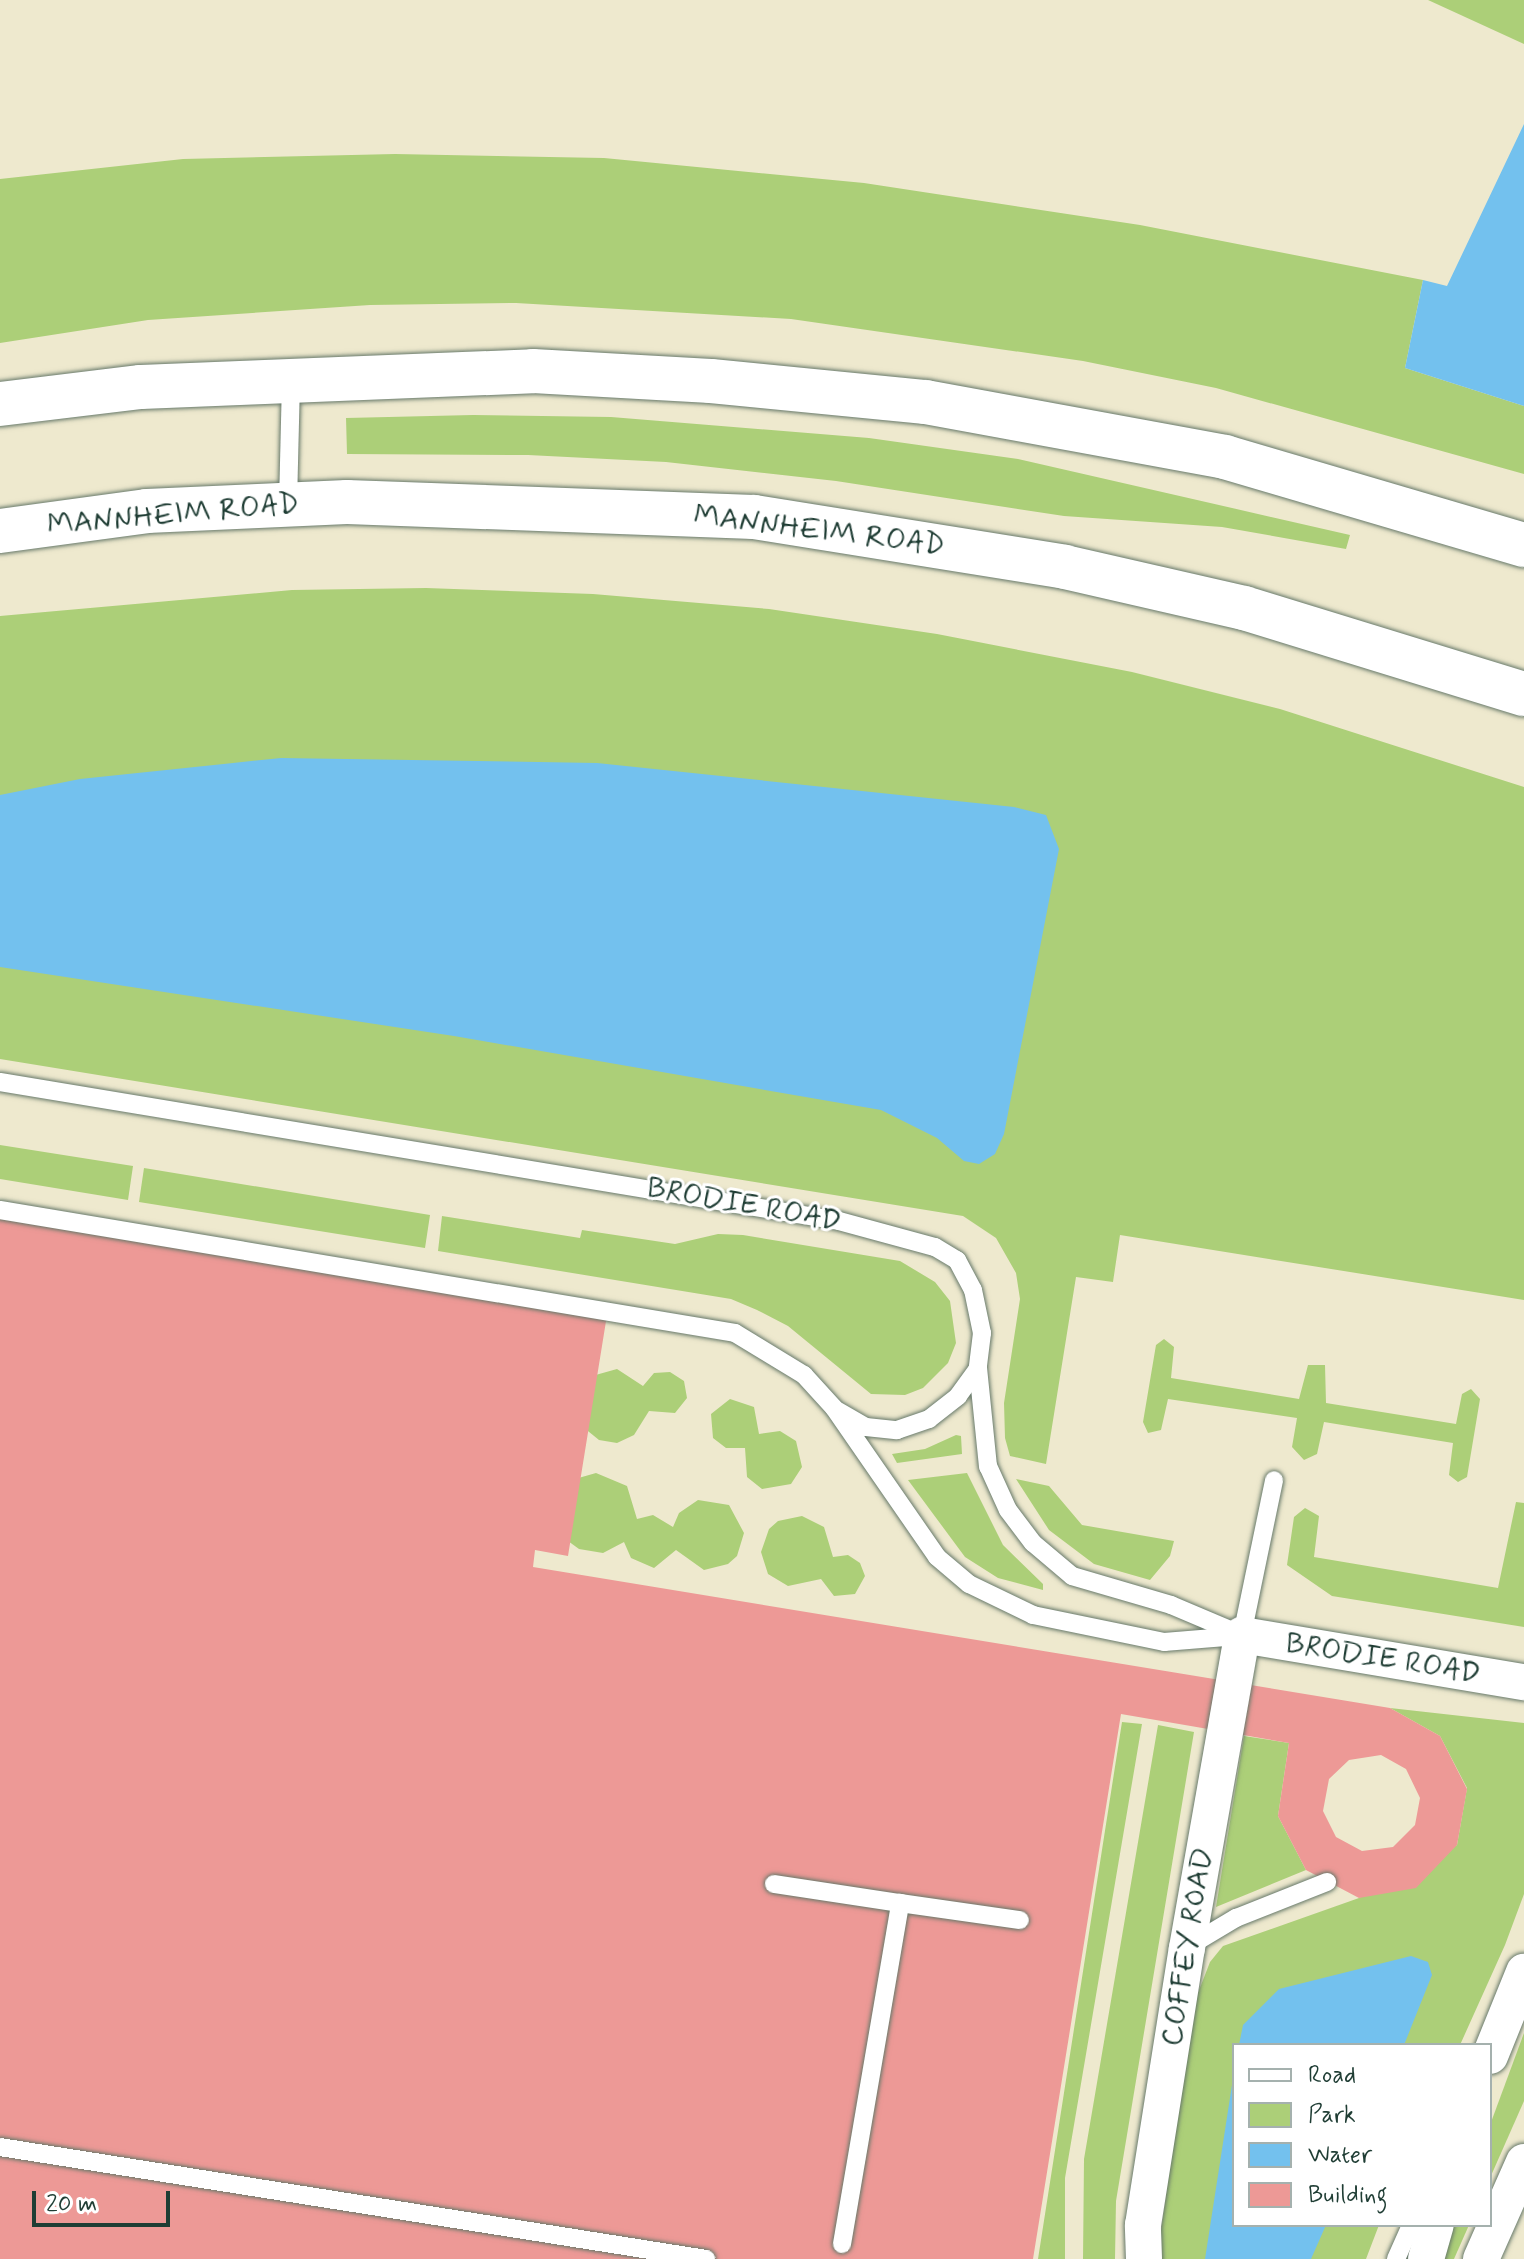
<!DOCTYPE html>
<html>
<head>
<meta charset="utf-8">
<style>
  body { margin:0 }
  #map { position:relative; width:1524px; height:2259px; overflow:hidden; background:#eee9ce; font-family:Mynerve,sans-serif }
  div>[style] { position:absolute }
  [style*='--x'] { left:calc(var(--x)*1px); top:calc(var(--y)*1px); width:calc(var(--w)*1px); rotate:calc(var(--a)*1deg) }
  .green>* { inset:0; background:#accf78 }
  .water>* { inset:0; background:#73c1ee }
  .building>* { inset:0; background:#ed9996 }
  .roads { filter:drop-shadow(0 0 2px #67796a) drop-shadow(0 0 2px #67796a) }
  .service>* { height:18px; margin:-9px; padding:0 9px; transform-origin:9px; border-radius:9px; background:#fff }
  .minor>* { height:36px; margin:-18px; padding:0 18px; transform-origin:18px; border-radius:18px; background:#fff }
  .primary>* { height:44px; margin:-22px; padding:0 22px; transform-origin:22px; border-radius:22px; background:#fff }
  span { translate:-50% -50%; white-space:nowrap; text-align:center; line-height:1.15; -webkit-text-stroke:6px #fff; paint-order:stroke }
  .street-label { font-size:30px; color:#1f3d34 }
  .legend { position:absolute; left:1232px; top:2043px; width:260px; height:184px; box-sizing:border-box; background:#fff; border:2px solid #a5b1ae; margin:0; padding:10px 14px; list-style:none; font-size:24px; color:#1f3d34 }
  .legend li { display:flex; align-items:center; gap:16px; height:40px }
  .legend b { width:40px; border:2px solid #a5b1ae }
  .scale { position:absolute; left:32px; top:2191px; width:138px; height:36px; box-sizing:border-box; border:4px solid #1f3d34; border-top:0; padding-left:10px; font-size:24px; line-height:28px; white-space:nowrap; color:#1f3d34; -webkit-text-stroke:6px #fff; paint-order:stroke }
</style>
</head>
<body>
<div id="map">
  <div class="green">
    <div style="clip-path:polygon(1428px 0,1524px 0,1524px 44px)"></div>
    <div style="clip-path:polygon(395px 154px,604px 158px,864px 183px,1140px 225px,1423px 280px,1405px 368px,1524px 406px,1524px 474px,1216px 388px,1083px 361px,791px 319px,516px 303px,370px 305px,148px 320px,0 343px,0 179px,183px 159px)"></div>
    <div style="clip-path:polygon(473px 415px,611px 417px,869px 438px,1018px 459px,1350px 535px,1346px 549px,1222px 527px,1064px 516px,836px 481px,666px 462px,528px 455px,347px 454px,346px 418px)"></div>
    <div style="clip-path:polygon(426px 588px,593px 594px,769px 609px,937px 634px,1132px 672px,1280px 709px,1524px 787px,1524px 1300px,1120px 1235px,1113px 1282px,1076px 1277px,1046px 1464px,1010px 1456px,1005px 1438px,1004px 1403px,1020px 1299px,1016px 1273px,996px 1238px,963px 1216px,0 1059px,0 616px,292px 590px)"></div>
    <div style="clip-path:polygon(0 1145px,133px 1166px,128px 1200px,0 1179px)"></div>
    <div style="clip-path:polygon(144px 1168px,430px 1215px,425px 1248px,139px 1202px)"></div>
    <div style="clip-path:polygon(442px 1216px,580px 1238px,582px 1230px,675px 1244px,718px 1234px,743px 1235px,900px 1261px,935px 1282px,950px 1301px,956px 1343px,948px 1363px,923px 1388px,905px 1395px,871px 1394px,788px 1326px,757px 1310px,731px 1299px,438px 1251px)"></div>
    <div style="clip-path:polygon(1164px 1339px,1174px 1347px,1171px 1378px,1299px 1399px,1308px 1365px,1325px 1365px,1326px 1403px,1456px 1424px,1462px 1394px,1471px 1389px,1480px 1399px,1467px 1477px,1458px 1482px,1449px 1475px,1453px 1443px,1324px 1422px,1317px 1454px,1304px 1460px,1292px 1447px,1297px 1418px,1168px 1399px,1161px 1430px,1148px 1433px,1143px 1422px,1156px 1345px)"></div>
    <div style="clip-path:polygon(617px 1369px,643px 1386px,654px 1373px,670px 1372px,684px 1381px,687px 1398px,675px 1413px,649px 1411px,634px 1435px,617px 1443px,599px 1440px,583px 1427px,592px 1376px)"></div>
    <div style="clip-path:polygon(730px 1399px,754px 1407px,759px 1434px,780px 1431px,796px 1441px,802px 1467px,791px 1484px,762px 1489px,747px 1477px,745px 1448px,726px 1448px,713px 1438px,711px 1414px)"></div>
    <div style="clip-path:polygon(956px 1435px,961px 1436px,962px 1454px,897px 1463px,892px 1454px,925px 1449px)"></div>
    <div style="clip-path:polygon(596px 1473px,627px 1486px,637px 1519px,653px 1515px,673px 1527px,679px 1513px,698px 1500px,729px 1505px,744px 1533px,737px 1556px,728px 1564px,704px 1570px,676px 1550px,654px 1568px,631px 1558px,624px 1542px,603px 1553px,579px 1549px,568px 1541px,575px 1479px)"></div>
    <div style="clip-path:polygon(967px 1473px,1003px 1545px,1043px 1584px,1043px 1590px,998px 1578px,965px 1557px,908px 1480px)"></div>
    <div style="clip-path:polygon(1016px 1479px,1049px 1486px,1082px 1525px,1174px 1541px,1170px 1556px,1150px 1580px,1094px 1564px,1049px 1530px)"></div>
    <div style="clip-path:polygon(1516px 1502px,1524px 1503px,1524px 1627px,1332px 1596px,1287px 1565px,1294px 1517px,1305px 1508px,1319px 1516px,1314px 1557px,1498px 1588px)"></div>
    <div style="clip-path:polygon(802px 1516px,824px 1527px,833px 1557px,848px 1555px,860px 1563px,865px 1576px,855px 1594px,834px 1596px,821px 1579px,788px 1586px,768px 1574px,761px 1552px,769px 1529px,778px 1521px)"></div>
    <div style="clip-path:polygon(1390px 1708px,1524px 1723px,1524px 1894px,1505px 1945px,1460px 2045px,1234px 2045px,1234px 2225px,1379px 2225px,1366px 2259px,1162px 2259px,1161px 2232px,1191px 2011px,1210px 1962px,1223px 1946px,1359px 1898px,1457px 1845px,1467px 1788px,1440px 1736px)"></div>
    <div style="clip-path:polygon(1122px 1722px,1142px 1724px,1065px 2178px,1065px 2259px,1038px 2259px)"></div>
    <div style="clip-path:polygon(1158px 1725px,1194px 1732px,1116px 2201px,1115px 2259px,1083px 2259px,1084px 2159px)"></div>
    <div style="clip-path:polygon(1244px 1736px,1289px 1743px,1278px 1816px,1306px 1870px,1216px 1907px)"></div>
    <div style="clip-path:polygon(1524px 2033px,1524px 2101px,1490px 2178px,1490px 2125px)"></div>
    <div style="clip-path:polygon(1453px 2225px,1469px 2225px,1454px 2259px,1440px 2259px)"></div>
  </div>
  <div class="water">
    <div style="clip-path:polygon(1524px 124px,1524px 406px,1405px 368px,1423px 280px,1447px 286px)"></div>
    <div style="clip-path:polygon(281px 758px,597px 763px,1014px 807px,1046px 815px,1059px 849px,1004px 1134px,995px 1154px,979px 1164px,964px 1161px,937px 1138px,881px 1110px,454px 1036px,0 967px,0 795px,80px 779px)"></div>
    <div style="clip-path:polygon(1411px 1956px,1428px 1962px,1432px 1975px,1404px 2045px,1239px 2045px,1243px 2025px,1279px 1989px)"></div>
    <div style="clip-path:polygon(1234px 2072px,1234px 2225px,1326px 2225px,1311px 2259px,1205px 2259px)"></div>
  </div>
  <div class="building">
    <div style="clip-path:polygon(evenodd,0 1217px,607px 1315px,568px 1556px,535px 1550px,533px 1567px,1390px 1708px,1440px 1736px,1467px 1789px,1457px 1845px,1416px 1888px,1359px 1898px,1306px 1870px,1278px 1816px,1289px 1743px,1121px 1714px,1033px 2259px,0 2259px,0 1217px,1381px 1755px,1406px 1769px,1420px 1798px,1415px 1825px,1393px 1847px,1362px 1851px,1336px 1837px,1323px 1811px,1329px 1779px,1349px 1760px,1381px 1755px)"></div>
  </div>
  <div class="roads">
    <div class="service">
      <div style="--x:288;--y:504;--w:125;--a:-88.6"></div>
      <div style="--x:0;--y:1082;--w:850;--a:9.41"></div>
      <div style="--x:839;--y:1221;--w:99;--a:15.2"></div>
      <div style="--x:935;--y:1247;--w:26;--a:31"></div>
      <div style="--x:957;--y:1260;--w:34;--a:62"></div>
      <div style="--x:973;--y:1290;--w:44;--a:78.2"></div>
      <div style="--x:982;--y:1333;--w:35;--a:97"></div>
      <div style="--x:978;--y:1368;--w:99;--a:84.2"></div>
      <div style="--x:988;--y:1466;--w:48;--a:65.6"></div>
      <div style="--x:1008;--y:1510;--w:41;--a:52.9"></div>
      <div style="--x:1033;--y:1543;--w:51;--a:40.2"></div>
      <div style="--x:1072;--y:1576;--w:103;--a:16.3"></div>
      <div style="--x:1171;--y:1605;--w:77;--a:22.9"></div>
      <div style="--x:0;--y:1210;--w:745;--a:9.5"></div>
      <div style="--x:735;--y:1333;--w:81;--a:31.3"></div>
      <div style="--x:804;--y:1375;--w:45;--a:47.7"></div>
      <div style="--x:834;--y:1408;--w:181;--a:55.3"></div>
      <div style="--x:937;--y:1557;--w:42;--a:40.2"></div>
      <div style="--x:969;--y:1584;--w:71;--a:25.8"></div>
      <div style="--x:1033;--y:1615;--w:134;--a:11.6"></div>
      <div style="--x:1164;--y:1642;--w:74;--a:-4.6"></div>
      <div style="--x:838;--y:1411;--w:32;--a:30"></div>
      <div style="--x:866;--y:1427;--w:31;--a:6"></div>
      <div style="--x:897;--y:1430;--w:34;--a:-19"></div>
      <div style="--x:929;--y:1419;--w:37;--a:-38"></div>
      <div style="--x:958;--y:1396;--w:34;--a:-54"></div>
      <div style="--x:1242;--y:1635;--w:158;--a:-78.3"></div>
      <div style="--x:774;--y:1884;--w:127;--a:8.6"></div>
      <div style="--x:1189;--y:1946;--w:55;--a:-30.8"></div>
      <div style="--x:1236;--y:1918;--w:98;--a:-21.6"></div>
      <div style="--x:0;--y:2147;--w:715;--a:9.01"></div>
      <div style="--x:842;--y:2244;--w:346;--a:-80.3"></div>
      <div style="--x:900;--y:1903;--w:121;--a:8.1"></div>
      <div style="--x:1396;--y:2259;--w:37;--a:-66"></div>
    </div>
    <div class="minor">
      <div style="--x:1490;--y:2056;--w:91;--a:-68"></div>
      <div style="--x:1144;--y:2259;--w:34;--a:-92"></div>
      <div style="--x:1143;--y:2225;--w:280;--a:-81"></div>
      <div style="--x:1187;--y:1948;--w:318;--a:-80"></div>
      <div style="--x:1242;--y:1635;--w:286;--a:9.5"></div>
      <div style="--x:1426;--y:2259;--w:35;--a:-74"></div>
      <div style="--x:1481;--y:2259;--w:106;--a:-66.1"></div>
    </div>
    <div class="primary">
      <div style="--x:0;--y:404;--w:142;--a:-6.9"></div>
      <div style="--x:141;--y:387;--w:392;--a:-2.3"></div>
      <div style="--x:533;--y:371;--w:178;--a:3.2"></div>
      <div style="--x:711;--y:381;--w:216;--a:5.6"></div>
      <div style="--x:926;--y:402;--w:304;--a:10.4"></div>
      <div style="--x:1225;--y:457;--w:312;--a:16.4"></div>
      <div style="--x:0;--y:531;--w:148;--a:-7.7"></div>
      <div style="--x:147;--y:511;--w:200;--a:-2.6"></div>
      <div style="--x:347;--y:502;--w:407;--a:2.1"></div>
      <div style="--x:754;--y:517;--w:315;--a:9.1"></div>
      <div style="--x:1065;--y:567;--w:184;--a:12.9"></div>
      <div style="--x:1244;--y:608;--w:293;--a:17.1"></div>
    </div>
  </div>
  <div class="street-label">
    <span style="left:173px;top:515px;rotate:-5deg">MANNHEIM ROAD</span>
    <span style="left:819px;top:531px;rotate:7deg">MANNHEIM ROAD</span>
    <span style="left:744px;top:1205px;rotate:10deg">BRODIE ROAD</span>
    <span style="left:1383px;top:1659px;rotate:9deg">BRODIE ROAD</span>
    <span style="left:1188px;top:1947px;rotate:-81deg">COFFEY ROAD</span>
  </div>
  <ul class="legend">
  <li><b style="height:10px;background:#fff"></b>Road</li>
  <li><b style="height:22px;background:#accf78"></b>Park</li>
  <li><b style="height:22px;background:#73c1ee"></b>Water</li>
  <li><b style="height:22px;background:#ed9996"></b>Building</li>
  </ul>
  <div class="scale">20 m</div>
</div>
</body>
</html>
